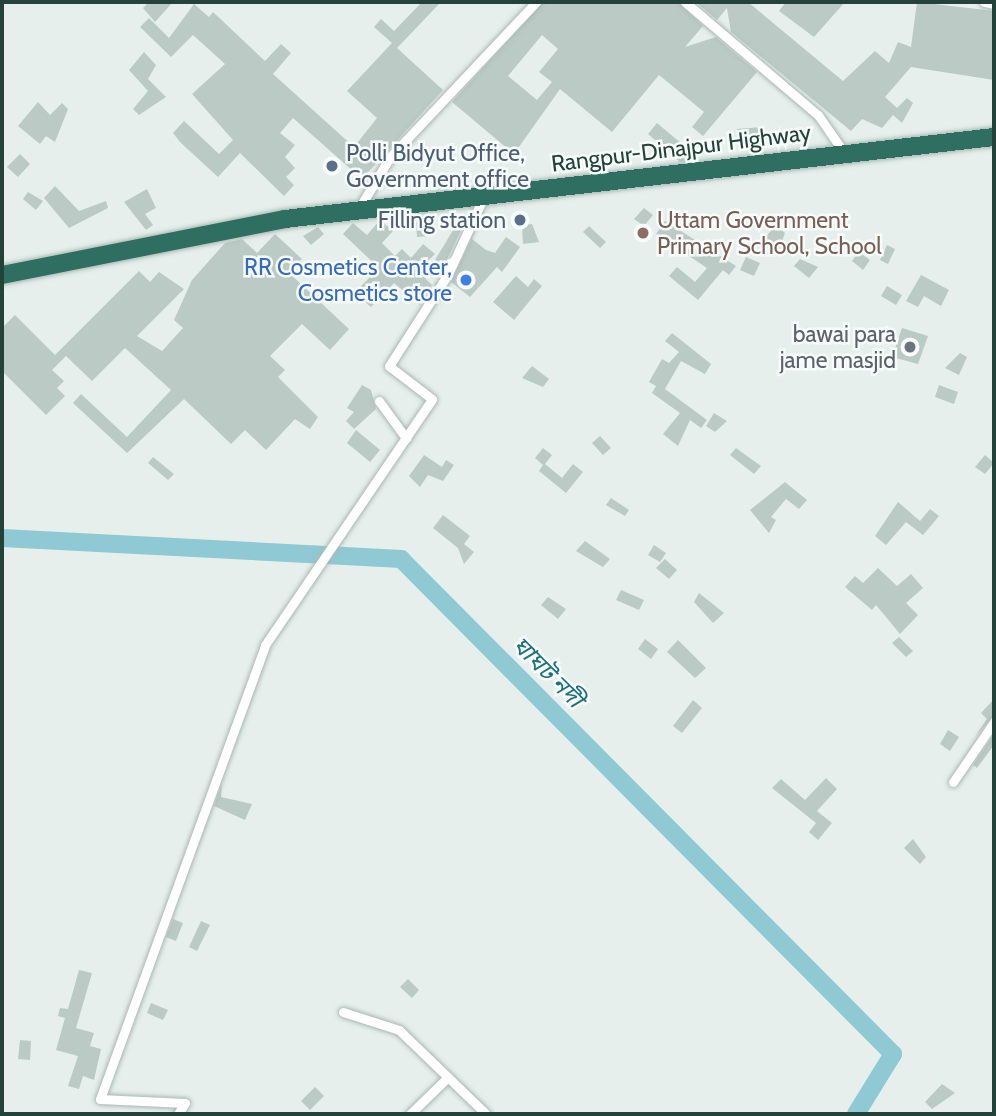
<!DOCTYPE html>
<html>
<head>
<meta charset="utf-8">
<style>
  body { margin:0 }
  #map { position:relative; width:996px; height:1116px; overflow:hidden; background:#e6efeb; font-family:Cabin,"Noto Sans Bengali",sans-serif }
  div>[style] { position:absolute }
  [style*='--x'] { left:calc(var(--x)*1px); top:calc(var(--y)*1px); width:calc(var(--w)*1px); rotate:calc(var(--a)*1deg) }
  .river>* { height:18px; margin:-9px; padding:0 9px; transform-origin:9px; border-radius:9px; background:#8ec9d4 }
  .building>* { inset:0; background:#bbcac4 }
  .roads { filter:drop-shadow(0 0 2px #a8b8b2) drop-shadow(0 0 2px #a8b8b2) }
  .street>* { height:9px; margin:-4.5px; padding:0 4.5px; transform-origin:4.5px; border-radius:4.5px; background:#fff }
  .highway>* { height:18px; margin:-9px; padding:0 9px; transform-origin:9px; border-radius:9px; background:#2f6f62 }
  .dots>* { width:19px; height:19px; translate:-50% -50%; box-sizing:border-box; border:4px solid #f7fbf9; border-radius:50% }
  span { translate:-50% -50%; white-space:nowrap; text-align:center; line-height:1.15; -webkit-text-stroke:5px #f7fbf9; paint-order:stroke }
  .street-label { font-size:23px; color:#24423a }
  .service-label { font-size:23px; color:#4e5e75 }
  .left { translate:0 -50%; text-align:left }
  .right { translate:-100% -50%; text-align:right }
  .education-label { font-size:23px; color:#785e54 }
  .shop-label { font-size:23px; color:#366cbe }
  .worship-label { font-size:23px; color:#5b616d }
  .water-label { font-size:24px; color:#1c6f80; font-style:italic }
  .frame { position:absolute; inset:0; border:4px solid #24423a; pointer-events:none }
</style>
</head>
<body>
<div id="map">
  <div class="river">
    <div style="--x:2;--y:538;--w:400;--a:3"></div>
    <div style="--x:401;--y:559;--w:698;--a:45.17"></div>
    <div style="--x:893;--y:1054;--w:70;--a:121.7"></div>
  </div>
  <div class="building">
    <div style="clip-path:polygon(149px 2px,173px 2px,155px 22px,143px 8px)"></div>
    <div style="clip-path:polygon(422px 2px,441px 2px,397px 48px,443px 90px,362px 179px,293px 118px,280px 133px,295px 145px,285px 157px,295px 168px,286px 177px,294px 185px,284px 196px,240px 153px,218px 177px,180px 142px,173px 133px,184px 121px,219px 154px,233px 140px,192px 94px,225px 64px,193px 35px,171px 57px,140px 27px,149px 18px,169px 38px,194px 4px,209px 17px,213px 12px,265px 61px,281px 44px,291px 53px,273px 74px,354px 147px,377px 118px,347px 91px,392px 43px,374px 27px,381px 19px,394px 31px)"></div>
    <div style="clip-path:polygon(evenodd,543px 2px,678px 2px,703px 26px,685px 47px,716px 37px,757px 72px,703px 136px,692px 127px,704px 112px,659px 75px,612px 132px,560px 89px,514px 154px,452px 102px,543px 2px,542px 35px,558px 49px,539px 72px,552px 82px,537px 100px,508px 76px,542px 35px)"></div>
    <div style="clip-path:polygon(696px 2px,748px 2px,843px 81px,875px 51px,889px 63px,898px 42px,911px 47px,917px 2px,994px 11px,994px 80px,911px 67px,885px 97px,897px 108px,907px 98px,913px 103px,902px 123px,893px 115px,882px 128px,862px 119px,851px 131px,731px 32px,727px 8px,717px 20px)"></div>
    <div style="clip-path:polygon(786px 2px,845px 2px,814px 37px,779px 11px)"></div>
    <div style="clip-path:polygon(144px 52px,156px 65px,148px 79px,166px 97px,139px 115px,133px 109px,148px 91px,129px 70px)"></div>
    <div style="clip-path:polygon(38px 102px,50px 115px,62px 103px,68px 109px,55px 142px,46px 136px,40px 144px,18px 126px)"></div>
    <div style="clip-path:polygon(657px 123px,694px 154px,688px 161px,680px 162px,648px 134px)"></div>
    <div style="clip-path:polygon(762px 127px,764px 139px,739px 142px,737px 129px)"></div>
    <div style="clip-path:polygon(20px 154px,30px 164px,18px 177px,7px 167px)"></div>
    <div style="clip-path:polygon(55px 186px,79px 211px,106px 201px,108px 208px,69px 228px,44px 198px)"></div>
    <div style="clip-path:polygon(147px 189px,156px 208px,145px 214px,153px 225px,146px 230px,124px 202px)"></div>
    <div style="clip-path:polygon(28px 192px,43px 201px,36px 210px,23px 199px)"></div>
    <div style="clip-path:polygon(644px 208px,653px 215px,644px 226px,634px 219px)"></div>
    <div style="clip-path:polygon(380px 220px,393px 231px,382px 243px,395px 256px,402px 249px,411px 258px,423px 244px,435px 254px,418px 271px,432px 285px,420px 305px,394px 283px,371px 307px,364px 301px,368px 297px,359px 288px,379px 268px,343px 234px,353px 223px,367px 235px)"></div>
    <div style="clip-path:polygon(416px 220px,429px 220px,429px 236px,417px 237px)"></div>
    <div style="clip-path:polygon(665px 221px,736px 266px,729px 275px,723px 270px,698px 300px,669px 276px,677px 267px,695px 282px,707px 268px,656px 234px)"></div>
    <div style="clip-path:polygon(532px 224px,539px 242px,523px 244px,522px 225px)"></div>
    <div style="clip-path:polygon(776px 225px,785px 233px,777px 255px,761px 242px)"></div>
    <div style="clip-path:polygon(589px 226px,606px 242px,600px 248px,583px 232px)"></div>
    <div style="clip-path:polygon(318px 227px,324px 234px,311px 245px,303px 236px)"></div>
    <div style="clip-path:polygon(455px 227px,462px 228px,444px 266px,435px 260px)"></div>
    <div style="clip-path:polygon(476px 229px,472px 239px,486px 250px,495px 253px,506px 237px,520px 247px,502px 272px,497px 267px,470px 297px,451px 282px)"></div>
    <div style="clip-path:polygon(275px 234px,302px 259px,289px 273px,349px 329px,330px 350px,302px 324px,270px 356px,285px 370px,278px 377px,318px 417px,310px 429px,295px 419px,266px 450px,245px 430px,231px 444px,184px 399px,127px 453px,73px 403px,81px 394px,127px 437px,171px 390px,125px 348px,92px 381px,66px 356px,52px 370px,64px 381px,57px 388px,65px 396px,46px 415px,2px 371px,2px 328px,15px 315px,55px 355px,139px 271px,150px 282px,159px 272px,184px 289px,137px 336px,162px 351px,183px 328px,174px 320px,192px 280px,225px 243px,242px 239px,257px 253px)"></div>
    <div style="clip-path:polygon(887px 245px,895px 249px,888px 264px,880px 260px)"></div>
    <div style="clip-path:polygon(859px 252px,870px 260px,863px 270px,852px 261px)"></div>
    <div style="clip-path:polygon(746px 257px,760px 263px,754px 276px,740px 270px)"></div>
    <div style="clip-path:polygon(800px 259px,818px 267px,809px 278px,794px 266px)"></div>
    <div style="clip-path:polygon(921px 275px,949px 290px,941px 306px,924px 296px,918px 307px,906px 301px)"></div>
    <div style="clip-path:polygon(516px 276px,528px 287px,534px 279px,542px 286px,514px 320px,493px 302px)"></div>
    <div style="clip-path:polygon(887px 286px,902px 295px,896px 305px,881px 296px)"></div>
    <div style="clip-path:polygon(902px 328px,928px 336px,918px 364px,892px 357px)"></div>
    <div style="clip-path:polygon(672px 333px,711px 364px,705px 374px,681px 361px,665px 389px,707px 420px,701px 428px,690px 420px,678px 446px,663px 434px,680px 413px,652px 393px,656px 386px,649px 382px,662px 359px,669px 363px,679px 352px,665px 341px)"></div>
    <div style="clip-path:polygon(960px 353px,967px 357px,959px 375px,945px 368px)"></div>
    <div style="clip-path:polygon(532px 366px,549px 379px,543px 387px,522px 378px)"></div>
    <div style="clip-path:polygon(362px 385px,371px 390px,376px 409px,354px 429px,346px 421px,354px 412px,347px 408px)"></div>
    <div style="clip-path:polygon(939px 385px,958px 392px,954px 404px,935px 397px)"></div>
    <div style="clip-path:polygon(714px 413px,727px 421px,715px 432px,706px 426px)"></div>
    <div style="clip-path:polygon(356px 430px,380px 450px,370px 462px,347px 443px)"></div>
    <div style="clip-path:polygon(600px 436px,611px 448px,603px 455px,592px 443px)"></div>
    <div style="clip-path:polygon(543px 448px,552px 455px,545px 464px,562px 478px,573px 464px,583px 472px,566px 493px,539px 471px,543px 465px,535px 458px)"></div>
    <div style="clip-path:polygon(736px 448px,761px 466px,754px 474px,730px 455px)"></div>
    <div style="clip-path:polygon(424px 455px,442px 467px,446px 460px,454px 465px,443px 481px,428px 475px,420px 487px,409px 476px)"></div>
    <div style="clip-path:polygon(985px 455px,994px 463px,985px 474px,975px 467px)"></div>
    <div style="clip-path:polygon(153px 457px,174px 474px,168px 480px,148px 463px)"></div>
    <div style="clip-path:polygon(785px 482px,807px 500px,799px 509px,786px 499px,771px 517px,776px 520px,769px 533px,750px 510px)"></div>
    <div style="clip-path:polygon(611px 498px,629px 510px,625px 516px,606px 505px)"></div>
    <div style="clip-path:polygon(898px 502px,920px 521px,930px 509px,939px 516px,923px 535px,906px 522px,886px 545px,875px 536px)"></div>
    <div style="clip-path:polygon(443px 515px,470px 536px,464px 544px,474px 552px,464px 564px,458px 548px,433px 528px)"></div>
    <div style="clip-path:polygon(585px 541px,610px 559px,603px 567px,576px 551px)"></div>
    <div style="clip-path:polygon(654px 545px,666px 553px,660px 562px,648px 555px)"></div>
    <div style="clip-path:polygon(665px 559px,677px 570px,669px 579px,656px 568px)"></div>
    <div style="clip-path:polygon(878px 568px,897px 586px,911px 574px,923px 588px,906px 603px,918px 615px,900px 634px,876px 605px,872px 610px,845px 587px,855px 576px,863px 583px)"></div>
    <div style="clip-path:polygon(621px 590px,644px 600px,639px 610px,616px 600px)"></div>
    <div style="clip-path:polygon(699px 593px,724px 613px,713px 623px,694px 602px)"></div>
    <div style="clip-path:polygon(548px 597px,566px 609px,558px 619px,541px 605px)"></div>
    <div style="clip-path:polygon(899px 637px,913px 651px,906px 657px,892px 643px)"></div>
    <div style="clip-path:polygon(645px 639px,658px 649px,651px 659px,638px 649px)"></div>
    <div style="clip-path:polygon(678px 640px,706px 668px,695px 678px,667px 652px)"></div>
    <div style="clip-path:polygon(994px 699px,994px 715px,975px 737px,987px 719px,981px 713px)"></div>
    <div style="clip-path:polygon(693px 700px,702px 708px,682px 733px,673px 726px)"></div>
    <div style="clip-path:polygon(948px 730px,959px 737px,950px 751px,940px 744px)"></div>
    <div style="clip-path:polygon(994px 734px,994px 745px,977px 768px,973px 765px)"></div>
    <div style="clip-path:polygon(826px 778px,837px 789px,817px 811px,832px 823px,818px 840px,809px 832px,816px 823px,772px 788px,781px 779px,805px 800px)"></div>
    <div style="clip-path:polygon(222px 783px,221px 797px,252px 804px,245px 820px,214px 806px)"></div>
    <div style="clip-path:polygon(913px 839px,926px 857px,920px 864px,904px 848px)"></div>
    <div style="clip-path:polygon(173px 919px,183px 923px,176px 941px,166px 937px)"></div>
    <div style="clip-path:polygon(201px 921px,210px 925px,197px 951px,189px 947px)"></div>
    <div style="clip-path:polygon(79px 970px,92px 973px,76px 1028px,94px 1033px,90px 1046px,101px 1049px,94px 1080px,83px 1076px,79px 1089px,68px 1086px,78px 1056px,56px 1050px,65px 1018px,58px 1016px,60px 1008px,68px 1009px)"></div>
    <div style="clip-path:polygon(408px 979px,419px 990px,412px 998px,400px 987px)"></div>
    <div style="clip-path:polygon(151px 1003px,168px 1010px,163px 1020px,147px 1013px)"></div>
    <div style="clip-path:polygon(20px 1040px,31px 1041px,30px 1060px,18px 1059px)"></div>
    <div style="clip-path:polygon(942px 1084px,955px 1093px,932px 1109px,925px 1102px)"></div>
    <div style="clip-path:polygon(315px 1087px,324px 1096px,310px 1110px,301px 1101px)"></div>
  </div>
  <div class="roads">
    <div class="street">
      <div style="--x:685;--y:2;--w:175;--a:40.4"></div>
      <div style="--x:818;--y:115;--w:47;--a:55.3"></div>
      <div style="--x:984;--y:2;--w:10;--a:11"></div>
      <div style="--x:358;--y:210;--w:62;--a:-58.9"></div>
      <div style="--x:390;--y:157;--w:213;--a:-46.7"></div>
      <div style="--x:379;--y:401;--w:46;--a:53.9"></div>
      <div style="--x:953;--y:782;--w:73;--a:-55.7"></div>
      <div style="--x:343;--y:1012;--w:59;--a:17.8"></div>
      <div style="--x:399;--y:1030;--w:121;--a:44"></div>
      <div style="--x:178;--y:1114;--w:13;--a:-58"></div>
      <div style="--x:185;--y:1103;--w:85;--a:-177.3"></div>
      <div style="--x:100;--y:1099;--w:483;--a:-70"></div>
      <div style="--x:265;--y:645;--w:297;--a:-55.8"></div>
      <div style="--x:432;--y:399;--w:54;--a:-142.5"></div>
      <div style="--x:389;--y:366;--w:109;--a:-57.3"></div>
      <div style="--x:448;--y:274;--w:86;--a:-65.2"></div>
      <div style="--x:410;--y:1114;--w:52;--a:-44.2"></div>
    </div>
    <div class="highway">
      <div style="--x:2;--y:275;--w:288;--a:-11.2"></div>
      <div style="--x:285;--y:219;--w:714;--a:-6.6"></div>
    </div>
  </div>
  <div class="dots">
    <div style="left:332px;top:166px;background:#5c6f8a"></div>
    <div style="left:520px;top:220px;background:#5c6f8a"></div>
    <div style="left:643px;top:233px;background:#8d6e63"></div>
    <div style="left:466px;top:280px;background:#3f7fe0"></div>
    <div style="left:910px;top:347px;background:#6b7280"></div>
  </div>
  <div class="street-label">
    <span style="left:681px;top:148px;rotate:-7deg">Rangpur-Dinajpur Highway</span>
  </div>
  <div class="service-label">
    <span class="left" style="left:346px;top:166px">Polli Bidyut Office,<br>Government office</span>
    <span class="right" style="left:506px;top:220px">Filling station</span>
  </div>
  <div class="education-label">
    <span class="left" style="left:657px;top:233px">Uttam Government<br>Primary School, School</span>
  </div>
  <div class="shop-label">
    <span class="right" style="left:452px;top:280px">RR Cosmetics Center,<br>Cosmetics store</span>
  </div>
  <div class="worship-label">
    <span class="right" style="left:896px;top:347px">bawai para<br>jame masjid</span>
  </div>
  <div class="water-label">
    <span style="left:548px;top:672px;rotate:45deg">ঘাঘট নদী</span>
  </div>
  <div class="frame"></div>
</div>
</body>
</html>
